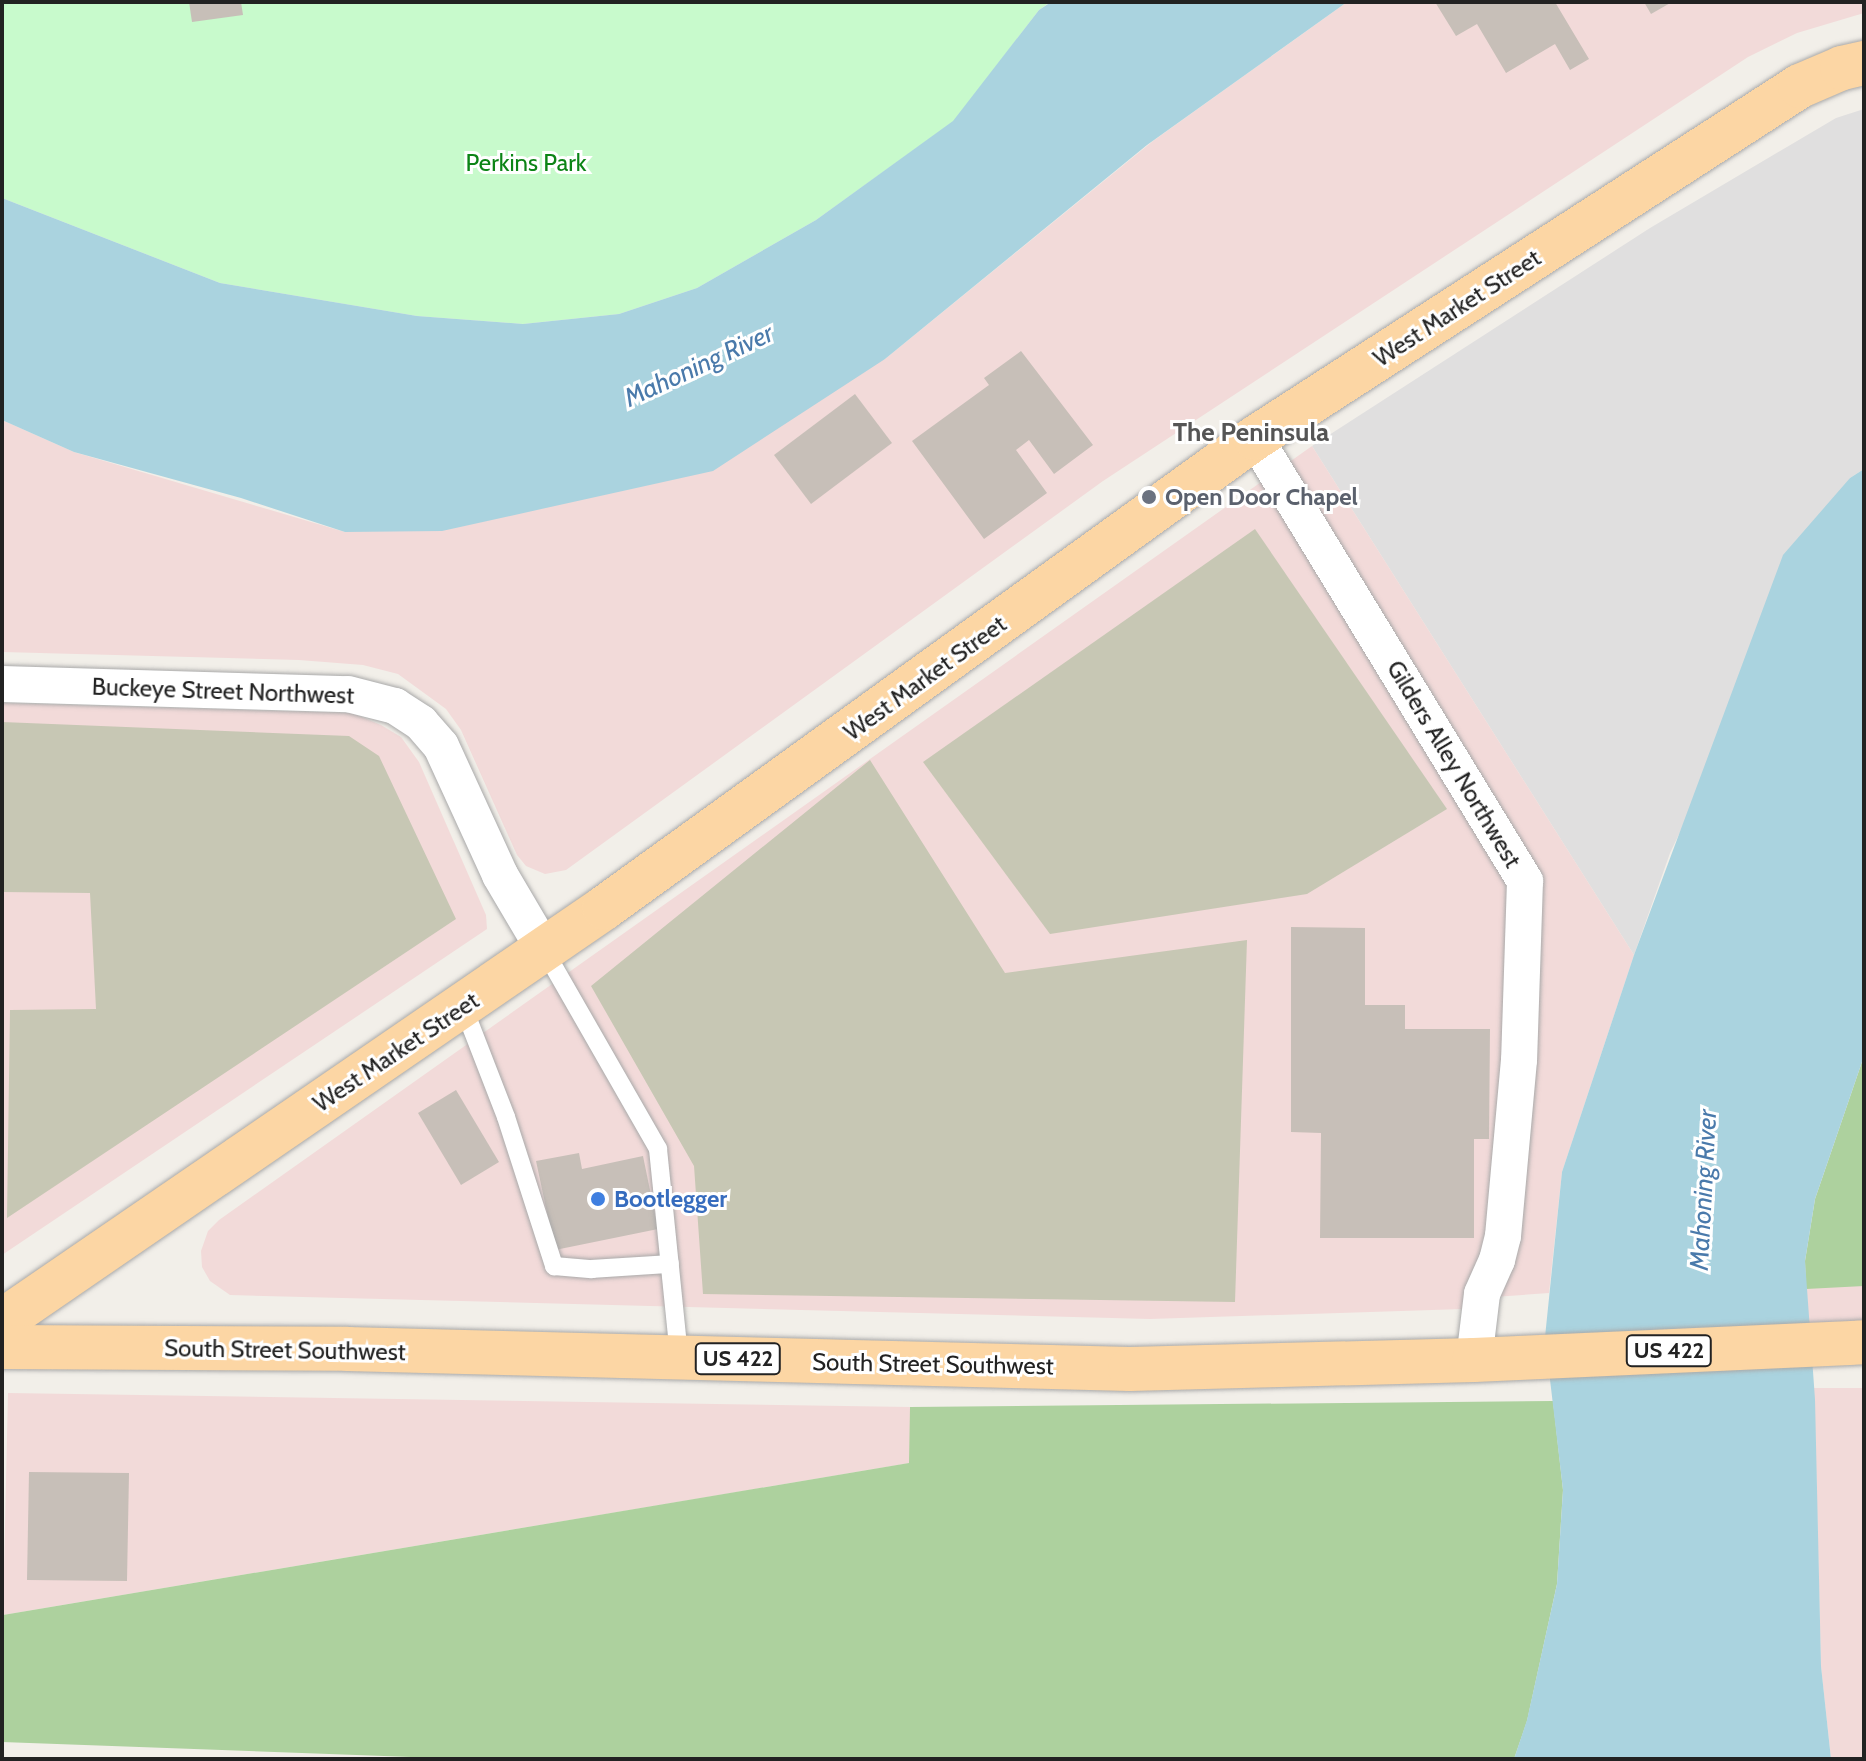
<!DOCTYPE html>
<html>
<head>
<meta charset="utf-8">
<style>
  body { margin:0 }
  #map { position:relative; width:1866px; height:1761px; overflow:hidden; background:#f2efe9; font-family:Cabin,sans-serif }
  div>[style] { position:absolute }
  [style*='--x'] { left:calc(var(--x)*1px); top:calc(var(--y)*1px); width:calc(var(--w)*1px); rotate:calc(var(--a)*1deg) }
  .residential>* { inset:0; background:#e0dfdf }
  .commercial>* { inset:0; background:#f2dad9 }
  .construction>* { inset:0; background:#c7c7b4 }
  .forest>* { inset:0; background:#add19e }
  .park>* { inset:0; background:#c8facc }
  .water>* { inset:0; background:#aad3df }
  .building>* { inset:0; background:#c7bfb8 }
  .roads { filter:drop-shadow(0 0 2px #a9a9a9) drop-shadow(0 0 2px #a9a9a9) }
  .service>* { height:18px; margin:-9px; padding:0 9px; transform-origin:9px; border-radius:9px; background:#fff }
  .minor>* { height:36px; margin:-18px; padding:0 18px; transform-origin:18px; border-radius:18px; background:#fff }
  .primary>* { height:44px; margin:-22px; padding:0 22px; transform-origin:22px; border-radius:22px; background:#fcd6a4 }
  .dots>* { width:22px; height:22px; translate:-50% -50%; box-sizing:border-box; border:4px solid #fff; border-radius:50% }
  span { translate:-50% -50%; white-space:nowrap; text-align:center; line-height:1.15; -webkit-text-stroke:6px #fff; paint-order:stroke }
  .shield-label span { padding:2px 6px; background:#fff; border:2px solid; border-radius:6px; -webkit-text-stroke-width:0 }
  .shield-label { font-size:22px; color:#222; font-weight:700 }
  .park-label { font-size:24px; color:#0c8416 }
  .street-label { font-size:24px; color:#222 }
  .worship-label { font-size:24px; color:#5b616d; font-weight:700 }
  .left { translate:0 -50%; text-align:left }
  .shop-label { font-size:24px; color:#366cbe; font-weight:700 }
  .water-label { font-size:26px; color:#4a7aab; font-style:italic }
  .neighbourhood-label { font-size:26px; color:#555; font-weight:700 }
  .frame { position:absolute; inset:0; border:4px solid #222; pointer-events:none }
</style>
</head>
<body>
<div id="map">
  <div class="residential">
    <div style="clip-path:polygon(1864px 109px,1864px 469px,1850px 478px,1670px 853px,1634px 955px,1312px 446px,1650px 228px,1836px 118px)"></div>
  </div>
  <div class="commercial">
    <div style="clip-path:polygon(1347px 2px,1864px 2px,1864px 13px,1797px 33px,1748px 57px,1103px 481px,566px 870px,545px 874px,526px 866px,517px 855px,461px 730px,446px 709px,398px 674px,363px 665px,299px 660px,2px 652px,2px 420px,74px 452px,345px 532px,885px 359px,1153px 141px)"></div>
    <div style="clip-path:polygon(1312px 446px,1634px 955px,1562px 1172px,1549px 1293px,1494px 1297px,1494px 1308px,1150px 1319px,230px 1295px,210px 1281px,202px 1267px,201px 1251px,208px 1231px,219px 1220px)"></div>
    <div style="clip-path:polygon(2px 703px,352px 713px,381px 725px,401px 737px,419px 762px,486px 915px,487px 929px,2px 1255px)"></div>
    <div style="clip-path:polygon(1864px 1056px,1864px 1342px,1810px 1345px,1805px 1261px)"></div>
    <div style="clip-path:polygon(1814px 1388px,1864px 1388px,1864px 1759px,1831px 1759px,1821px 1666px)"></div>
    <div style="clip-path:polygon(8px 1393px,910px 1407px,910px 1463px,3px 1615px)"></div>
  </div>
  <div class="construction">
    <div style="clip-path:polygon(1255px 529px,1447px 809px,1307px 894px,1050px 934px,923px 762px)"></div>
    <div style="clip-path:polygon(2px 722px,349px 736px,379px 756px,456px 919px,7px 1218px,10px 1010px,96px 1009px,90px 893px,2px 892px)"></div>
    <div style="clip-path:polygon(870px 760px,1005px 973px,1247px 940px,1235px 1302px,703px 1294px,694px 1166px,591px 986px)"></div>
  </div>
  <div class="forest">
    <div style="clip-path:polygon(1864px 1056px,1864px 1286px,1806px 1289px,1805px 1261px,1815px 1199px)"></div>
    <div style="clip-path:polygon(1553px 1401px,1563px 1490px,1557px 1584px,1527px 1721px,1514px 1759px,466px 1759px,2px 1742px,3px 1615px,909px 1463px,910px 1407px)"></div>
  </div>
  <div class="park">
    <div style="clip-path:polygon(2px 2px,1050px 2px,1039px 10px,954px 121px,816px 220px,697px 288px,619px 314px,523px 324px,417px 316px,220px 283px,2px 198px)"></div>
  </div>
  <div class="water">
    <div style="clip-path:polygon(1051px 2px,1347px 2px,1147px 145px,885px 359px,713px 471px,442px 531px,345px 532px,241px 498px,74px 452px,2px 420px,2px 198px,220px 283px,417px 316px,523px 324px,619px 314px,697px 288px,816px 220px,953px 121px,1039px 10px)"></div>
    <div style="clip-path:polygon(1864px 469px,1864px 1056px,1815px 1199px,1805px 1261px,1815px 1399px,1821px 1666px,1831px 1759px,1514px 1759px,1527px 1720px,1557px 1584px,1563px 1490px,1545px 1337px,1562px 1172px,1634px 955px,1783px 555px,1850px 478px)"></div>
  </div>
  <div class="building">
    <div style="clip-path:polygon(189px 2px,241px 2px,243px 15px,192px 22px)"></div>
    <div style="clip-path:polygon(1435px 2px,1555px 2px,1589px 59px,1570px 70px,1555px 44px,1506px 73px,1477px 24px,1456px 36px)"></div>
    <div style="clip-path:polygon(1644px 2px,1672px 2px,1651px 14px)"></div>
    <div style="clip-path:polygon(1021px 351px,1093px 445px,1054px 474px,1029px 440px,1016px 450px,1047px 493px,984px 539px,912px 441px,989px 385px,984px 378px)"></div>
    <div style="clip-path:polygon(855px 394px,892px 443px,811px 504px,774px 455px)"></div>
    <div style="clip-path:polygon(1291px 927px,1365px 928px,1365px 1005px,1405px 1005px,1405px 1029px,1490px 1029px,1489px 1139px,1474px 1139px,1474px 1238px,1320px 1238px,1321px 1133px,1291px 1132px)"></div>
    <div style="clip-path:polygon(456px 1090px,499px 1162px,461px 1185px,418px 1113px)"></div>
    <div style="clip-path:polygon(579px 1153px,582px 1169px,643px 1156px,658px 1229px,555px 1250px,536px 1161px)"></div>
    <div style="clip-path:polygon(29px 1472px,129px 1473px,127px 1581px,27px 1580px)"></div>
  </div>
  <div class="roads">
    <div class="service">
      <div style="--x:543;--y:948;--w:232;--a:60.2"></div>
      <div style="--x:658;--y:1149;--w:209;--a:84.2"></div>
      <div style="--x:463;--y:1006;--w:119;--a:68.8"></div>
      <div style="--x:506;--y:1117;--w:157;--a:72.1"></div>
      <div style="--x:554;--y:1266;--w:38;--a:5"></div>
      <div style="--x:592;--y:1269;--w:78;--a:-3.7"></div>
    </div>
    <div class="minor">
      <div style="--x:1255;--y:438;--w:519;--a:58.64"></div>
      <div style="--x:1525;--y:881;--w:179;--a:91.9"></div>
      <div style="--x:1519;--y:1060;--w:177;--a:95.2"></div>
      <div style="--x:1503;--y:1236;--w:25;--a:104"></div>
      <div style="--x:1497;--y:1260;--w:37;--a:114"></div>
      <div style="--x:1482;--y:1294;--w:66;--a:96.9"></div>
      <div style="--x:2;--y:684;--w:346;--a:1.7"></div>
      <div style="--x:348;--y:694;--w:49;--a:14.3"></div>
      <div style="--x:395;--y:706;--w:31;--a:33"></div>
      <div style="--x:421;--y:723;--w:30;--a:49"></div>
      <div style="--x:441;--y:746;--w:142;--a:65.4"></div>
      <div style="--x:500;--y:875;--w:85;--a:59.5"></div>
    </div>
    <div class="primary">
      <div style="--x:2;--y:1321;--w:730;--a:-34.45"></div>
      <div style="--x:604;--y:908;--w:803;--a:-35.83"></div>
      <div style="--x:1255;--y:438;--w:649;--a:-32.86"></div>
      <div style="--x:1800;--y:86;--w:46;--a:-23.2"></div>
      <div style="--x:1842;--y:68;--w:23;--a:-13"></div>
      <div style="--x:2;--y:1347;--w:345;--a:0.3"></div>
      <div style="--x:347;--y:1349;--w:783;--a:1.46"></div>
      <div style="--x:1130;--y:1369;--w:344;--a:-1.5"></div>
      <div style="--x:1474;--y:1360;--w:390;--a:-2.6"></div>
    </div>
  </div>
  <div class="dots">
    <div style="left:1149px;top:497px;background:#6b7280"></div>
    <div style="left:598px;top:1199px;background:#3f7fe0"></div>
  </div>
  <div class="shield-label">
    <span style="left:1669px;top:1351px">US 422</span>
    <span style="left:738px;top:1359px">US 422</span>
  </div>
  <div class="park-label">
    <span style="left:526px;top:163px">Perkins Park</span>
  </div>
  <div class="street-label">
    <span style="left:1457px;top:308px;rotate:-33deg">West Market Street</span>
    <span style="left:925px;top:678px;rotate:-36deg">West Market Street</span>
    <span style="left:223px;top:691px;rotate:2deg">Buckeye Street Northwest</span>
    <span style="left:1454px;top:764px;rotate:59deg">Gilders Alley Northwest</span>
    <span style="left:396px;top:1052px;rotate:-34deg">West Market Street</span>
    <span style="left:285px;top:1350px;rotate:1deg">South Street Southwest</span>
    <span style="left:933px;top:1364px;rotate:1deg">South Street Southwest</span>
  </div>
  <div class="worship-label">
    <span class="left" style="left:1165px;top:497px">Open Door Chapel</span>
  </div>
  <div class="shop-label">
    <span class="left" style="left:614px;top:1199px">Bootlegger</span>
  </div>
  <div class="water-label">
    <span style="left:699px;top:366px;rotate:-25deg">Mahoning River</span>
    <span style="left:1704px;top:1190px;rotate:-87deg">Mahoning River</span>
  </div>
  <div class="neighbourhood-label">
    <span style="left:1251px;top:433px">The Peninsula</span>
  </div>
  <div class="frame"></div>
</div>
</body>
</html>
